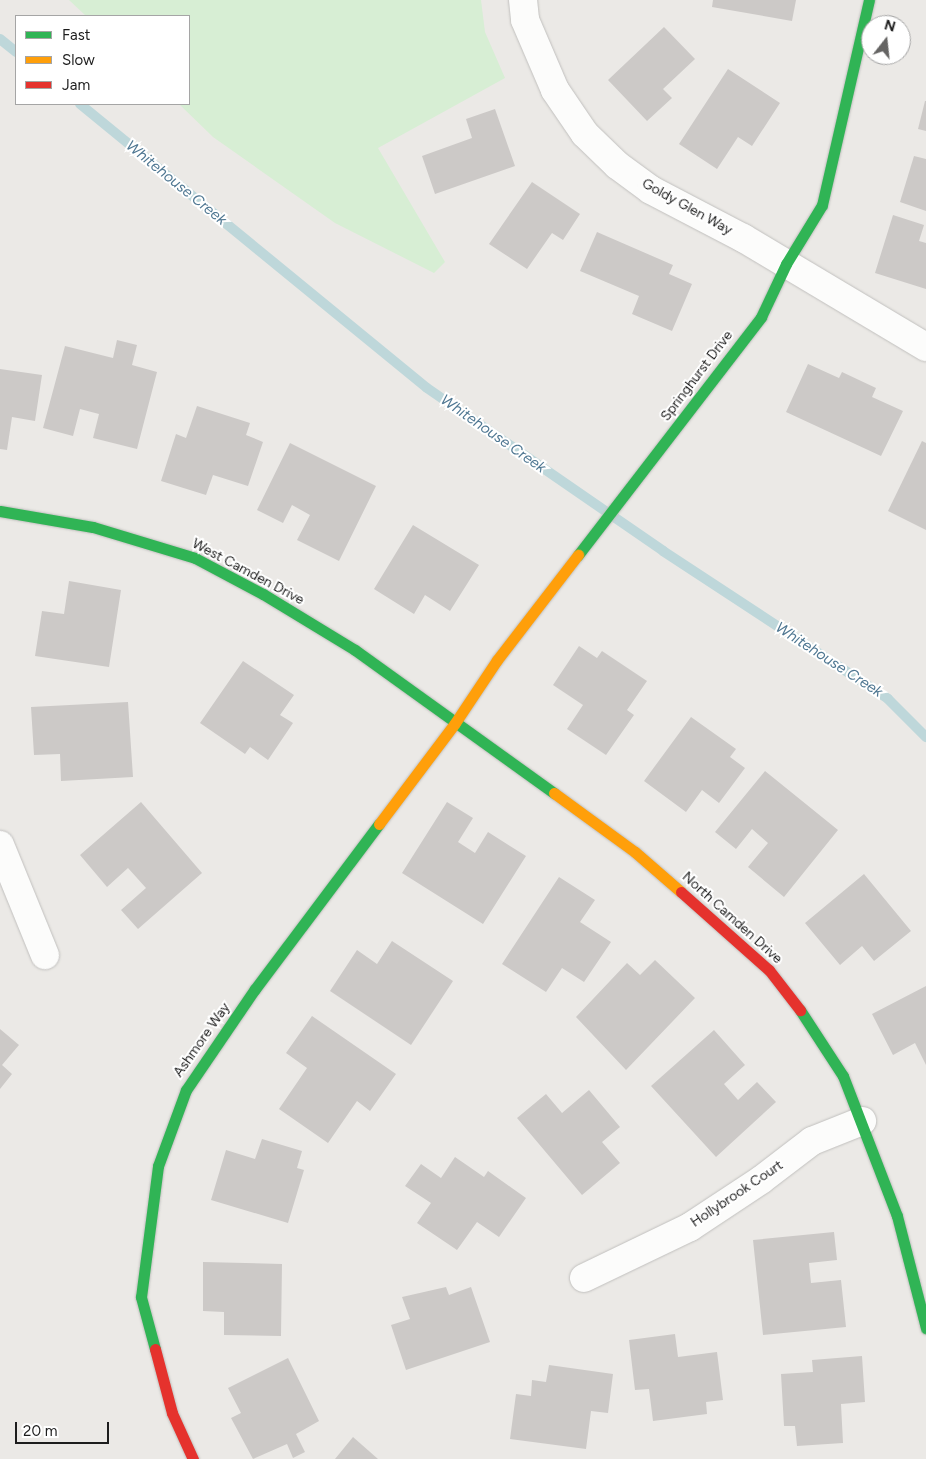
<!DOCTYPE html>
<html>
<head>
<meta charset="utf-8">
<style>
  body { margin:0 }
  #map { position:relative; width:926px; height:1459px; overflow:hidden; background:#ebe9e6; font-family:Figtree,sans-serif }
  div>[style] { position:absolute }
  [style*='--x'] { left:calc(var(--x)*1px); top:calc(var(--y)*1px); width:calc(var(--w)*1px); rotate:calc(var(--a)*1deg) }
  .park>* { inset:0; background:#d7eed4 }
  .stream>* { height:10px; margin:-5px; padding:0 5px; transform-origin:5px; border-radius:5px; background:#bed7da }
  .building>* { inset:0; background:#ccc9c7 }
  .roads { filter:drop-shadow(0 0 1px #c1c0be) drop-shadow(0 0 1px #c1c0be) }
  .street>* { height:28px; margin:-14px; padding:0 14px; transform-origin:14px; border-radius:14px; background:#fcfcfb }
  .fast>* { height:11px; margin:-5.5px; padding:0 5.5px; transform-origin:5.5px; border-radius:5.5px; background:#30b455 }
  .slow>* { height:11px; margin:-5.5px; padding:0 5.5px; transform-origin:5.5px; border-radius:5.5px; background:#ff9f0a }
  .jam>* { height:11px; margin:-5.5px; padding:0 5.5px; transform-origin:5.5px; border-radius:5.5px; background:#e5322d }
  span { translate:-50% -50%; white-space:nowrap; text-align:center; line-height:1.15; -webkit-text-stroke:4px #fff; paint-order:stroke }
  .street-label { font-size:14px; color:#1d1d1d }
  .water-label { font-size:15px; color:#4f7792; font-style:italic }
  .legend { position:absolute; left:15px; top:15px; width:175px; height:90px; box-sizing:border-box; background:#fff; border:1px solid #a5a5a5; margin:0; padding:6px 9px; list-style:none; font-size:15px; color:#1d1d1d }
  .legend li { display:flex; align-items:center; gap:10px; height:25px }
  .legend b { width:25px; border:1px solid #a5a5a5 }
  .north { position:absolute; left:861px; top:15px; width:50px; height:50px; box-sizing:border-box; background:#fff; border:1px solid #a5a5a5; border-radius:50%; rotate:16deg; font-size:14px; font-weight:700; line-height:20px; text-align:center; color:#1d1d1d }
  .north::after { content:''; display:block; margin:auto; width:18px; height:22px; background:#656463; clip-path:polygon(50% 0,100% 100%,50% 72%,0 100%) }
  .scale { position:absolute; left:15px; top:1422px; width:94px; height:22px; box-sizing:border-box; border:2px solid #1d1d1d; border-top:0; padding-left:6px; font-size:15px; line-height:18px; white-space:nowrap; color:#1d1d1d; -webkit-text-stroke:4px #fff; paint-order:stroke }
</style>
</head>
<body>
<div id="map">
  <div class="park">
    <div style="clip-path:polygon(69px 0,481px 0,485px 32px,505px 78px,378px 148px,445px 262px,434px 273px,335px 223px,213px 137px,179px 104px,189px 104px,189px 16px,86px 16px)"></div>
  </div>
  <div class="stream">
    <div style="--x:0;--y:39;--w:21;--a:39"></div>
    <div style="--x:80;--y:104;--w:448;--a:39.3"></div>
    <div style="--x:427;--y:388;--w:287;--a:34.6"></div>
    <div style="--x:663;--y:551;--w:269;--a:33.3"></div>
    <div style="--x:888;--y:699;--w:54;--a:45"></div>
  </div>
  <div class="building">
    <div style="clip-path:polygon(713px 0,796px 0,792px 21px,712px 7px)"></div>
    <div style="clip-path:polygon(664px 27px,695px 59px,663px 89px,672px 98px,647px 121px,608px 80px)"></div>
    <div style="clip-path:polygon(728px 69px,780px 103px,752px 146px,738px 137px,717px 169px,679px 144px)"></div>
    <div style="clip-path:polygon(925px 101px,926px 101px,926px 131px,918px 129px)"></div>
    <div style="clip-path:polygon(495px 109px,515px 166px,435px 194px,422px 156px,472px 138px,466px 119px)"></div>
    <div style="clip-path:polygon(914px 156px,926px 159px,926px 211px,900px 202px)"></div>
    <div style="clip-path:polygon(532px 182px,580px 214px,563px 240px,552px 233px,527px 269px,489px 244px)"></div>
    <div style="clip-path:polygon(893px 215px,924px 225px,919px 241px,926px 243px,926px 289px,875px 273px)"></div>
    <div style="clip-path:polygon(597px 232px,673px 265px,669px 274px,692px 284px,672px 331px,632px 314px,639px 296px,580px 271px)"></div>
    <div style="clip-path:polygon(117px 340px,137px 345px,132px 365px,157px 372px,137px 449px,93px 438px,99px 414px,80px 409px,73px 436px,43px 428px,65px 346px,113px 358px)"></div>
    <div style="clip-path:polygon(808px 364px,839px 378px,842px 372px,876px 388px,872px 397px,903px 411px,881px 456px,786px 412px)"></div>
    <div style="clip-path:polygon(0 369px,42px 375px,35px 421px,12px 417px,7px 450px,0 449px)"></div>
    <div style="clip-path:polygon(197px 406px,250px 423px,246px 435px,263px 442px,248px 486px,213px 475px,206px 495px,161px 481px,176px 434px,186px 438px)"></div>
    <div style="clip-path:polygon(922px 441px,926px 443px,926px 530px,888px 511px)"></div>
    <div style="clip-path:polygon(290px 443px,376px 486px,339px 561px,297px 540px,310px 515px,292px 505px,283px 523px,257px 510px)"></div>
    <div style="clip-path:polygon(413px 525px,479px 565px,450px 611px,425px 595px,414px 614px,374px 589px)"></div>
    <div style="clip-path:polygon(69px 581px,121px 590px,109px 667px,35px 656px,42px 611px,64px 614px)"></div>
    <div style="clip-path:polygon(579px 646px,597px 658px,602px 651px,647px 681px,627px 710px,634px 715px,606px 755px,567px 729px,583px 705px,553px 685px)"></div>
    <div style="clip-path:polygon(243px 661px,294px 695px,280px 715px,293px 723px,268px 760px,250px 747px,245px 754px,200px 723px)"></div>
    <div style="clip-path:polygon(128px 702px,133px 777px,61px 781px,60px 754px,34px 755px,31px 707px)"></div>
    <div style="clip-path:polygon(691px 717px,736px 749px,730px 757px,745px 768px,719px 803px,702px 790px,686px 812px,644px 781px)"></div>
    <div style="clip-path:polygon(765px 771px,838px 830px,784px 897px,748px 867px,768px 843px,752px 829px,736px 849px,715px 832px)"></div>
    <div style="clip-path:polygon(141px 802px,202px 873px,138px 929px,121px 910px,146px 888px,128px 868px,107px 887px,80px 855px)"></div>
    <div style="clip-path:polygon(447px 802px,473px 818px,458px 842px,475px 853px,488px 832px,526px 856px,483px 924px,402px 873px)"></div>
    <div style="clip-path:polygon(864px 874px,911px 931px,874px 961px,862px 946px,840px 965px,805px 923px)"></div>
    <div style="clip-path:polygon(559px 877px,595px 900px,580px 922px,611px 942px,584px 982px,562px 968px,546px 992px,502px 964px)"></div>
    <div style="clip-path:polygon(392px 941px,453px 981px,411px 1045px,330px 991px,357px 950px,377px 964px)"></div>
    <div style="clip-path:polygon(655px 960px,695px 998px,626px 1070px,576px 1017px,627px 963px,640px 975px)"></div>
    <div style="clip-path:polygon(926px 986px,926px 1065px,915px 1043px,893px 1055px,872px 1014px)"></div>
    <div style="clip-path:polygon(312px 1016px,396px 1074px,370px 1111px,357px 1101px,328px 1143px,279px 1109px,307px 1068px,286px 1053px)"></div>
    <div style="clip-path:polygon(0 1029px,19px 1045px,2px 1065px,12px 1074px,0 1089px)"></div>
    <div style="clip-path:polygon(714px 1030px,745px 1065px,724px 1084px,738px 1100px,757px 1082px,776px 1102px,716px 1157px,651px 1086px)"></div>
    <div style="clip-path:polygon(589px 1090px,620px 1127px,602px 1142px,620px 1163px,582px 1195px,517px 1118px,546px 1094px,562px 1113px)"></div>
    <div style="clip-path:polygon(262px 1139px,302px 1151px,297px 1168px,304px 1170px,288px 1223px,211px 1200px,226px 1150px,255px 1159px)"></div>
    <div style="clip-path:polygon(455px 1157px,484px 1177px,488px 1171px,526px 1198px,499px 1237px,477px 1222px,457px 1250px,417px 1223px,431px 1203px,405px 1186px,421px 1164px,441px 1178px)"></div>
    <div style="clip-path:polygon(834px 1232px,837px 1260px,809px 1263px,811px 1283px,841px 1280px,846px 1327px,763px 1335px,753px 1240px)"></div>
    <div style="clip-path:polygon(203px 1262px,282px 1264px,281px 1336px,224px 1335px,224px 1312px,203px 1311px)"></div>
    <div style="clip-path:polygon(446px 1287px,449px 1295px,471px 1287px,490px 1342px,406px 1370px,391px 1325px,410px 1319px,402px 1297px)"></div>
    <div style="clip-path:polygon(675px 1334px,678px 1357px,717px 1352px,723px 1400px,706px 1402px,707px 1414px,653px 1421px,649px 1389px,635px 1390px,629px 1340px)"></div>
    <div style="clip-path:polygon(862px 1356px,865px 1402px,841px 1404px,843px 1443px,797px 1446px,795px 1426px,784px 1426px,781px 1374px,813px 1372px,812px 1360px)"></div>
    <div style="clip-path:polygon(288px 1358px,319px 1421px,296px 1434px,305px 1452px,293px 1458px,287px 1444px,253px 1459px,231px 1418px,241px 1413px,228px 1388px)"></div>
    <div style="clip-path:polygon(549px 1365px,613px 1374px,608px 1413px,591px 1411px,586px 1449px,510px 1439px,516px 1394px,531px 1396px,532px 1380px,546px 1382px)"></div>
    <div style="clip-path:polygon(353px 1437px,378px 1459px,335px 1459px)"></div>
  </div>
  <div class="roads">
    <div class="street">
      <div style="--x:523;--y:0;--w:20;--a:84"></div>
      <div style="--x:525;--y:20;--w:76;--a:66.8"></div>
      <div style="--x:555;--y:90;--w:53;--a:55.7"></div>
      <div style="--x:585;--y:134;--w:45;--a:44.1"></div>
      <div style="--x:617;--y:165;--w:42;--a:36.3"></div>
      <div style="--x:651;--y:190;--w:104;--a:27.6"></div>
      <div style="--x:743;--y:238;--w:213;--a:30.8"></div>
      <div style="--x:0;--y:845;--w:119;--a:67.8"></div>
      <div style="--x:584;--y:1278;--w:118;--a:-25.7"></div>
      <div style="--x:690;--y:1227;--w:85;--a:-33.5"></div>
      <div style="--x:761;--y:1180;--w:64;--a:-37.4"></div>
      <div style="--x:812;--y:1141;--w:54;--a:-21.8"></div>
    </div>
    <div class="fast">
      <div style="--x:0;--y:511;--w:94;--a:9.8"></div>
      <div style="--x:93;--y:527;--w:107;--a:16.9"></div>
      <div style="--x:195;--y:558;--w:77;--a:27.9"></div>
      <div style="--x:263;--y:594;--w:108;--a:31.3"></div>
      <div style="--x:355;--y:650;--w:245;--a:35.7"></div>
      <div style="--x:578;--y:555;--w:300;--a:-52.4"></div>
      <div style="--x:761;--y:317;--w:59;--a:-64.7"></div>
      <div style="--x:786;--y:264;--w:69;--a:-58.6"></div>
      <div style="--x:822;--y:205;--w:210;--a:-77.1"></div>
      <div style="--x:800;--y:1010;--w:79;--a:56.9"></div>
      <div style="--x:843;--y:1076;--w:150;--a:68.9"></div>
      <div style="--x:897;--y:1216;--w:116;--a:75.5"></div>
      <div style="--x:155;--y:1349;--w:54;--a:-105.1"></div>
      <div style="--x:141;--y:1297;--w:132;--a:-82.6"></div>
      <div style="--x:158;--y:1166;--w:81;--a:-69.8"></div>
      <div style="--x:186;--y:1090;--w:122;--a:-55.7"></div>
      <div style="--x:255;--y:989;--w:206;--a:-53.1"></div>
    </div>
    <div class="slow">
      <div style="--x:554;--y:793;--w:100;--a:36.1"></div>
      <div style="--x:635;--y:852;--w:61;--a:41"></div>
      <div style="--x:379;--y:824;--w:126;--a:-53"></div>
      <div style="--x:455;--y:723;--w:76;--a:-56.3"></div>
      <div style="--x:497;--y:660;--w:133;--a:-52.4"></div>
    </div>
    <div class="jam">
      <div style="--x:681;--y:892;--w:118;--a:41.6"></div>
      <div style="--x:769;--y:970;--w:51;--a:52.2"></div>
      <div style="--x:155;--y:1349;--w:66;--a:75.1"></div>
      <div style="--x:172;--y:1413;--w:51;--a:65.5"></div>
    </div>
  </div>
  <div class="street-label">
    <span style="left:687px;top:207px;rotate:29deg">Goldy Glen Way</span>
    <span style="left:697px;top:376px;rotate:-53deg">Springhurst Drive</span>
    <span style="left:248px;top:572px;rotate:28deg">West Camden Drive</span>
    <span style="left:732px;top:918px;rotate:42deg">North Camden Drive</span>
    <span style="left:202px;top:1040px;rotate:-55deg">Ashmore Way</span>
    <span style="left:737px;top:1194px;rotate:-34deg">Hollybrook Court</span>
  </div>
  <div class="water-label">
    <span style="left:176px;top:183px;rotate:39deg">Whitehouse Creek</span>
    <span style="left:493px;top:434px;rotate:35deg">Whitehouse Creek</span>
    <span style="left:829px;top:660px;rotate:33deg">Whitehouse Creek</span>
  </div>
  <ul class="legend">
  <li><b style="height:6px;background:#30b455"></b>Fast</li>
  <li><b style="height:6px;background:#ff9f0a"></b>Slow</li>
  <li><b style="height:6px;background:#e5322d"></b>Jam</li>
  </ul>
  <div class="north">N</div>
  <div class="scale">20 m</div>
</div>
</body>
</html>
